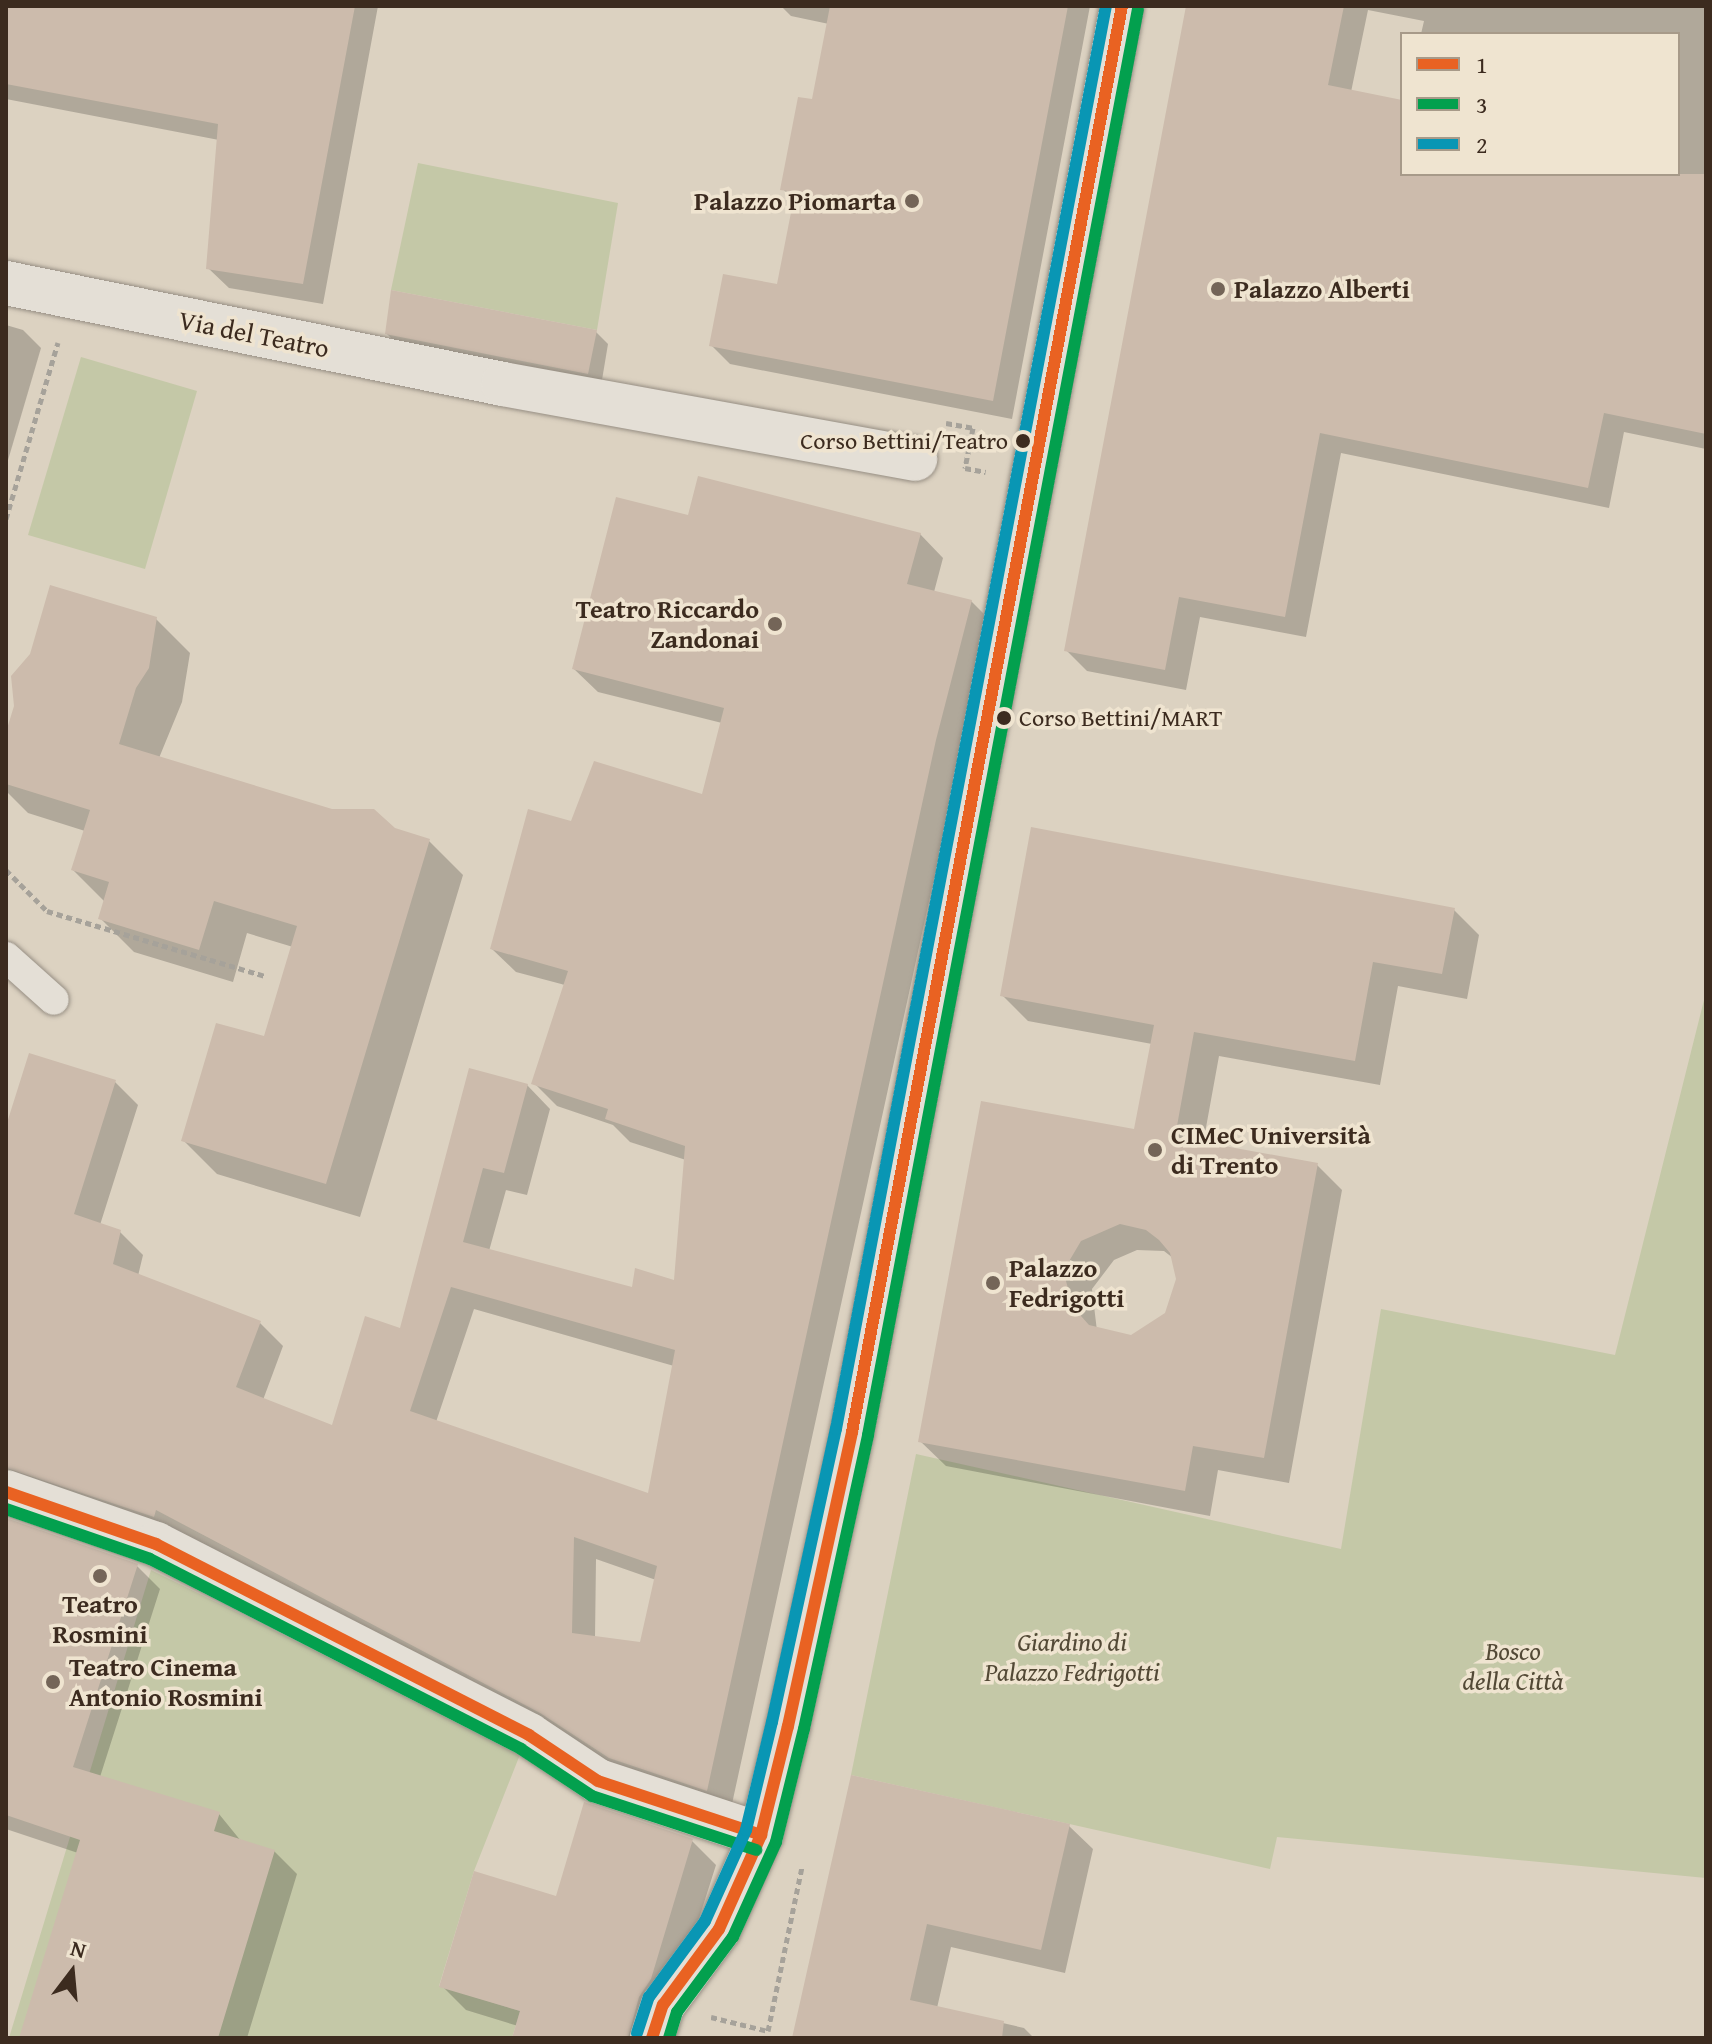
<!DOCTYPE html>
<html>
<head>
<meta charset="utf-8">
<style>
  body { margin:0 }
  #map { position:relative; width:1712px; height:2044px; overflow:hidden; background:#dcd2c1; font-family:"Gentium Book Plus",serif }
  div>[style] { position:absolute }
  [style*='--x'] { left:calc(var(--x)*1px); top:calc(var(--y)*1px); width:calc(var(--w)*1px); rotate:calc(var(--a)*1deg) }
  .green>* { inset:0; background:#c4c8a7 }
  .shadow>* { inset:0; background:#0003 }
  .building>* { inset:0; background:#ccbbac }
  .path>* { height:5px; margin-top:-2.5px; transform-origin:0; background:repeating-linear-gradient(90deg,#a6a29a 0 6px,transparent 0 10px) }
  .roads { filter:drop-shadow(0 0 2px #968e83) drop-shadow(0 0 2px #968e83) }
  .lane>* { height:30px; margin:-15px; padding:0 15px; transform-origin:15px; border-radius:15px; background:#e4dfd6 }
  .street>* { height:44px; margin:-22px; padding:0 22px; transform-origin:22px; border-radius:22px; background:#e4dfd6 }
  .bus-1>* { height:12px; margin:-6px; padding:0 6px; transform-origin:6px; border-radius:6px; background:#e96222 }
  .bus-2>* { height:12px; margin:-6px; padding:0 6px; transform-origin:6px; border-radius:6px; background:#03a04e }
  .bus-3>* { height:12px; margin:-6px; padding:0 6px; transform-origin:6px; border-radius:6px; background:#0996b4 }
  .dots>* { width:22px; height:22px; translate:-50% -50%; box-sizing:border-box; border:4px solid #efe4d0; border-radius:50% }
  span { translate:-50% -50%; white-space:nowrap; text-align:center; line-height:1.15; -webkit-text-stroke:7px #efe4d0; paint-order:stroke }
  .bus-label { font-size:24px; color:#3c2b1f }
  .right { translate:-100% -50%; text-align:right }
  .left { translate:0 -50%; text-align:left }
  .poi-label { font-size:26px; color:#3c2b1f; font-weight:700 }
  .street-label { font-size:26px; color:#3c2b1f }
  .park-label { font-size:26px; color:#534936; font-style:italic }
  .frame { position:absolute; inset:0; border:8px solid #3c2b1f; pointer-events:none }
  .legend { position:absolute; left:1400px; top:32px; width:280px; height:144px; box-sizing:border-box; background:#efe4d0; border:2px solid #a79a89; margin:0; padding:10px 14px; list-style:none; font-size:24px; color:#3c2b1f }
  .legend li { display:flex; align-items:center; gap:16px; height:40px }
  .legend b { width:40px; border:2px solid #a79a89 }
  .north { position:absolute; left:32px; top:1932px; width:80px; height:80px; -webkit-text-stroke:6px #efe4d0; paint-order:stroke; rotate:16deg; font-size:22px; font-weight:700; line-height:32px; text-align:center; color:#3c2b1f }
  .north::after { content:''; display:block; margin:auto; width:28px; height:36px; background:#3c2b1f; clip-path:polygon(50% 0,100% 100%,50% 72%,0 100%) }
</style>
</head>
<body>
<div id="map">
  <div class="green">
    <div style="clip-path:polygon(418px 163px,618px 203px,597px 330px,391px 290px)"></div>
    <div style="clip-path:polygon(81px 357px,197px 391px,145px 569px,28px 535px)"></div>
    <div style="clip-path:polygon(1706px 992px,1706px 1878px,1277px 1837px,1270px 1869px,851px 1775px,916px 1454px,1341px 1549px,1381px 1309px,1615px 1355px)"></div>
    <div style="clip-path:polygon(151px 1570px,521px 1752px,474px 1871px,439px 1986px,520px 2011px,512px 2038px,9px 2038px)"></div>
  </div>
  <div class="shadow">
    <div style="clip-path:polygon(6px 6px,378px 6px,323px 304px,229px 288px,208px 268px,219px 140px,6px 99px)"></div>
    <div style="clip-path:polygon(781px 6px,1090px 6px,1012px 419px,730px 364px,711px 345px,779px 286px,795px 202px,783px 189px,814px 102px,829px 24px,791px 16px)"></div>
    <div style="clip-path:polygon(evenodd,1188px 6px,1706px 6px,1706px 449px,1624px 432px,1609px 508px,1341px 453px,1306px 637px,1200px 617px,1186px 690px,1087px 671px,1066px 650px,1188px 6px,1368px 10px,1424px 21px,1421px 34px,1678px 34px,1678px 174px,1402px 174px,1402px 102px,1351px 92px,1368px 10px)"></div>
    <div style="clip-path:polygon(6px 325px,23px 330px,41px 348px,6px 467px)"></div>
    <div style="clip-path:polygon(596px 332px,608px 344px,601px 386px,399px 346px,387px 334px)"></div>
    <div style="clip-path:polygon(evenodd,690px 517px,920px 534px,943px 558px,934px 592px,971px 601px,994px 624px,959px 764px,730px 1813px,634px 1781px,179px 1532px,6px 1514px,6px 1132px,115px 1082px,138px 1105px,100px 1225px,120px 1232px,143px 1255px,138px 1276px,260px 1323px,283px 1346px,263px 1400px,333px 1428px,402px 1330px,470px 1071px,527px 1085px,550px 1109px,527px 1195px,506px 1190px,489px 1251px,634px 1289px,676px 1283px,686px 1160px,630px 1142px,613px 1125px,557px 1106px,534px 1083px,565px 985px,516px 972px,492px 949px,572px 823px,703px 797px,722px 723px,598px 692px,574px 669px,690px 517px,474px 1309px,674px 1366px,650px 1496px,436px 1422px,474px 1309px,690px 517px,596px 1559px,656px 1580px,642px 1644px,595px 1638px,596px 1559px)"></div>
    <div style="clip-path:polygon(156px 619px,190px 653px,182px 702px,159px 758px,429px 841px,463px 875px,360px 1217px,217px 1174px,183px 1140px,265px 1039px,293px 947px,247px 933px,233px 982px,134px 952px,100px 918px,105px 902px,73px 870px,85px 831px,28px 813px,6px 791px,6px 739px)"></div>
    <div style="clip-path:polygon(evenodd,1454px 910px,1479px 935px,1467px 999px,1398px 986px,1380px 1085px,1219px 1056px,1203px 1144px,1317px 1165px,1342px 1190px,1289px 1483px,1218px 1470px,1210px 1516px,946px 1466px,920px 1441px,1136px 1131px,1152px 1044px,1028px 1021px,1002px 995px,1454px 910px,1137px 1250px,1164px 1251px,1173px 1258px,1178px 1279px,1167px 1314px,1131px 1337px,1097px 1331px,1092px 1289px,1114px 1260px,1137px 1250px)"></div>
    <div style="clip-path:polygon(6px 1520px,137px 1566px,160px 1589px,100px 1777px,219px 1814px,241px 1841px,274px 1851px,297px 1874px,247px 2038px,21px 2038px,78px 1853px,6px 1829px)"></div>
    <div style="clip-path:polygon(852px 1777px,1069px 1826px,1093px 1849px,1065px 1973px,951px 1947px,937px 2008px,1024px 2028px,1034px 2038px,793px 2038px)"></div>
    <div style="clip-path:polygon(692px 1841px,716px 1865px,661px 2038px,514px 2038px,518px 2026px,466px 2010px,442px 1986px,557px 1898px)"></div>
  </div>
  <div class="building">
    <div style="clip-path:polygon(6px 6px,355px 6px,303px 284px,206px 269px,218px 124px,6px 84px)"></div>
    <div style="clip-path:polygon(830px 6px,1068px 6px,993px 401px,709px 346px,723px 274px,777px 284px,795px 192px,780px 190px,798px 97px,812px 99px)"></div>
    <div style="clip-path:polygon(1186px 6px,1344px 6px,1328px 85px,1402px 100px,1402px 174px,1706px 174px,1706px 434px,1604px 413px,1588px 488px,1320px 433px,1285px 617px,1179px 597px,1165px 670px,1064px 651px)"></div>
    <div style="clip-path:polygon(391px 290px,597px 330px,588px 374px,385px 334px)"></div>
    <div style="clip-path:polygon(evenodd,698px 476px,921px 533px,907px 584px,972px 600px,936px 740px,707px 1791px,609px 1758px,540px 1713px,156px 1510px,154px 1517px,6px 1468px,6px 1126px,29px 1053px,116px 1080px,74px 1214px,121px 1230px,113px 1264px,261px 1321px,236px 1387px,332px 1425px,365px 1316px,400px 1328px,469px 1068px,528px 1084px,504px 1173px,483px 1168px,463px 1242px,632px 1287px,635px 1268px,674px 1280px,685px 1146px,605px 1119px,608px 1109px,531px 1084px,568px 971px,490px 949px,528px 809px,571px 821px,594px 761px,702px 794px,724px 708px,572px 669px,616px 497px,688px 515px,698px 476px,451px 1287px,675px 1350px,648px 1493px,410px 1411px,451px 1287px,698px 476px,574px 1537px,657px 1566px,640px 1642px,572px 1633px,574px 1537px)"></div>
    <div style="clip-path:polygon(50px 585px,157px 617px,149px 668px,136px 688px,119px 744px,332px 809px,374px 809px,395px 828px,430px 839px,326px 1184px,181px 1141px,216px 1023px,264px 1036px,297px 926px,214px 901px,199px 950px,98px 919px,109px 882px,71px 870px,90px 810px,6px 784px,6px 732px,14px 706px,11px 676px,30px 654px)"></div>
    <div style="clip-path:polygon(evenodd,1031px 827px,1455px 908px,1442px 974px,1373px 962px,1355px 1061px,1194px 1032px,1175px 1137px,1318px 1163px,1264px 1458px,1193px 1446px,1185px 1491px,918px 1442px,981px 1101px,1134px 1129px,1154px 1025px,1000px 996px,1031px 827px,1120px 1224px,1146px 1230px,1159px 1240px,1170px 1253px,1176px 1279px,1165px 1313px,1131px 1335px,1089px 1325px,1073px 1307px,1066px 1281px,1068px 1263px,1081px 1241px,1120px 1224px)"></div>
    <div style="clip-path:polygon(6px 1518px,138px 1564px,73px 1767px,220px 1812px,214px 1831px,275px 1850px,218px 2038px,19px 2038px,80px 1840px,6px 1815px)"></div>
    <div style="clip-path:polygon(851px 1775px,1070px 1824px,1041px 1950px,927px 1924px,910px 2000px,1004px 2021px,1002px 2038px,792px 2038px)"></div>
    <div style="clip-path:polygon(584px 1802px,693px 1839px,651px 1979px,639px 1997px,628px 2038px,512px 2038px,520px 2011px,439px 1987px,474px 1871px,556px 1896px)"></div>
  </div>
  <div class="path">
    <div style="--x:946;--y:423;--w:27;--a:10"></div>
    <div style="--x:973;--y:428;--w:41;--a:101.3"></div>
    <div style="--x:965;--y:468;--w:21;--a:11"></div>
    <div style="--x:6;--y:519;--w:184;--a:-73.6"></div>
    <div style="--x:6;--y:870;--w:58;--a:45"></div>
    <div style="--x:47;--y:911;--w:227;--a:16.6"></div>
    <div style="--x:711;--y:2017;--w:59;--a:13.8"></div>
    <div style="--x:768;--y:2031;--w:167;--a:-78.3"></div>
  </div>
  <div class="roads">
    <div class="lane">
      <div style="--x:6;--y:957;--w:64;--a:41.9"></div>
    </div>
    <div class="street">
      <div style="--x:6;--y:283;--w:507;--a:11.49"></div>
      <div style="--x:503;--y:384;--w:419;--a:10.3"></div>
      <div style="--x:6;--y:1492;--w:159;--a:19.1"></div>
      <div style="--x:156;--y:1544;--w:419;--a:27.1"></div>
      <div style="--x:529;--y:1735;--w:83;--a:33.7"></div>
      <div style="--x:598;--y:1781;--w:172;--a:18.3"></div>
      <div style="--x:652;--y:2038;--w:35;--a:-72"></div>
      <div style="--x:663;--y:2005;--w:94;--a:-53.6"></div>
      <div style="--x:719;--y:1929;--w:103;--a:-65.9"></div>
      <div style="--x:761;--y:1835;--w:112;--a:-76.1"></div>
      <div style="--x:788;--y:1726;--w:301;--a:-77.7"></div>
      <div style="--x:852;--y:1432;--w:1451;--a:-79.28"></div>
    </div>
  </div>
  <div class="bus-1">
    <div style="--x:6;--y:1492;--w:159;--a:19.1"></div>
    <div style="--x:156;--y:1544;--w:419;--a:27.1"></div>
    <div style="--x:529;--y:1735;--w:83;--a:33.7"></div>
    <div style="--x:598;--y:1781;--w:172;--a:18.3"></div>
    <div style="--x:652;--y:2038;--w:35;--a:-72"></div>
    <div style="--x:663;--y:2005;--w:94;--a:-53.6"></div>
    <div style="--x:719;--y:1929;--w:103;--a:-65.9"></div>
    <div style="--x:761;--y:1835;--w:112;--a:-76.1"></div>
    <div style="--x:788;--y:1726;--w:301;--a:-77.7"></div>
    <div style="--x:852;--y:1432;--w:1451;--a:-79.28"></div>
  </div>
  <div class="bus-2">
    <div style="--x:6;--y:1509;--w:152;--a:19.1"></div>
    <div style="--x:150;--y:1559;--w:417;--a:27.1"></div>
    <div style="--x:521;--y:1749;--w:85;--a:33.5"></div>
    <div style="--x:592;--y:1796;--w:173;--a:18.2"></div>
    <div style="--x:669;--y:2038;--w:27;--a:-73"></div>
    <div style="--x:677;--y:2012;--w:94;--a:-53.3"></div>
    <div style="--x:733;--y:1937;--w:104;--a:-65.6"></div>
    <div style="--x:776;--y:1842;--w:116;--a:-76.1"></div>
    <div style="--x:804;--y:1729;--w:301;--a:-77.7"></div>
    <div style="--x:868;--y:1435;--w:1451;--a:-79.28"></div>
  </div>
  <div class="bus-3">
    <div style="--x:637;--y:2033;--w:38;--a:-72"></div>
    <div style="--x:649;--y:1997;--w:94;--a:-53.6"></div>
    <div style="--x:705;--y:1921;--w:100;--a:-65.7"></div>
    <div style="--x:746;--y:1830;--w:111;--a:-76.5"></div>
    <div style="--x:772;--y:1722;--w:300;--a:-77.7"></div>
    <div style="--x:836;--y:1429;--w:1448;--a:-79.26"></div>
  </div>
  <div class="dots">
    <div style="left:912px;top:201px;background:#746558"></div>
    <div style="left:1218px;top:289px;background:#746558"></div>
    <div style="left:1023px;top:441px;background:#3c2b1f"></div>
    <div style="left:775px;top:624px;background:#746558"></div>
    <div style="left:1004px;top:718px;background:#3c2b1f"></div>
    <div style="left:1155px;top:1150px;background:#746558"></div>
    <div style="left:993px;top:1283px;background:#746558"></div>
    <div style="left:100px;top:1576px;background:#746558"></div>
    <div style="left:53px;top:1682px;background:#746558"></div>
  </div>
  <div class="bus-label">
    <span class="right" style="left:1008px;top:441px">Corso Bettini/Teatro</span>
    <span class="left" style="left:1019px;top:718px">Corso Bettini/MART</span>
  </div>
  <div class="poi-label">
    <span class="right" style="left:896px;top:201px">Palazzo Piomarta</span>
    <span class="left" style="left:1234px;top:289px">Palazzo Alberti</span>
    <span class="right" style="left:759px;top:624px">Teatro Riccardo<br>Zandonai</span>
    <span class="left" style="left:1171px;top:1150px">CIMeC Università<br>di Trento</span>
    <span class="left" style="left:1009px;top:1283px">Palazzo<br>Fedrigotti</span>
    <span style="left:100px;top:1619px">Teatro<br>Rosmini</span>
    <span class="left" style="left:69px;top:1682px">Teatro Cinema<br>Antonio Rosmini</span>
  </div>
  <div class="street-label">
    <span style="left:254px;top:334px;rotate:11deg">Via del Teatro</span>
  </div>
  <div class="park-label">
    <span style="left:1072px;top:1657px">Giardino di<br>Palazzo Fedrigotti</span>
    <span style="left:1513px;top:1666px">Bosco<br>della Città</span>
  </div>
  <div class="frame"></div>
  <ul class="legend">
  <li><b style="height:10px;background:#e96222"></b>1</li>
  <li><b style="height:10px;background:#03a04e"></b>3</li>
  <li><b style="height:10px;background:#0996b4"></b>2</li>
  </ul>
  <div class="north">N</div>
</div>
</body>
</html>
